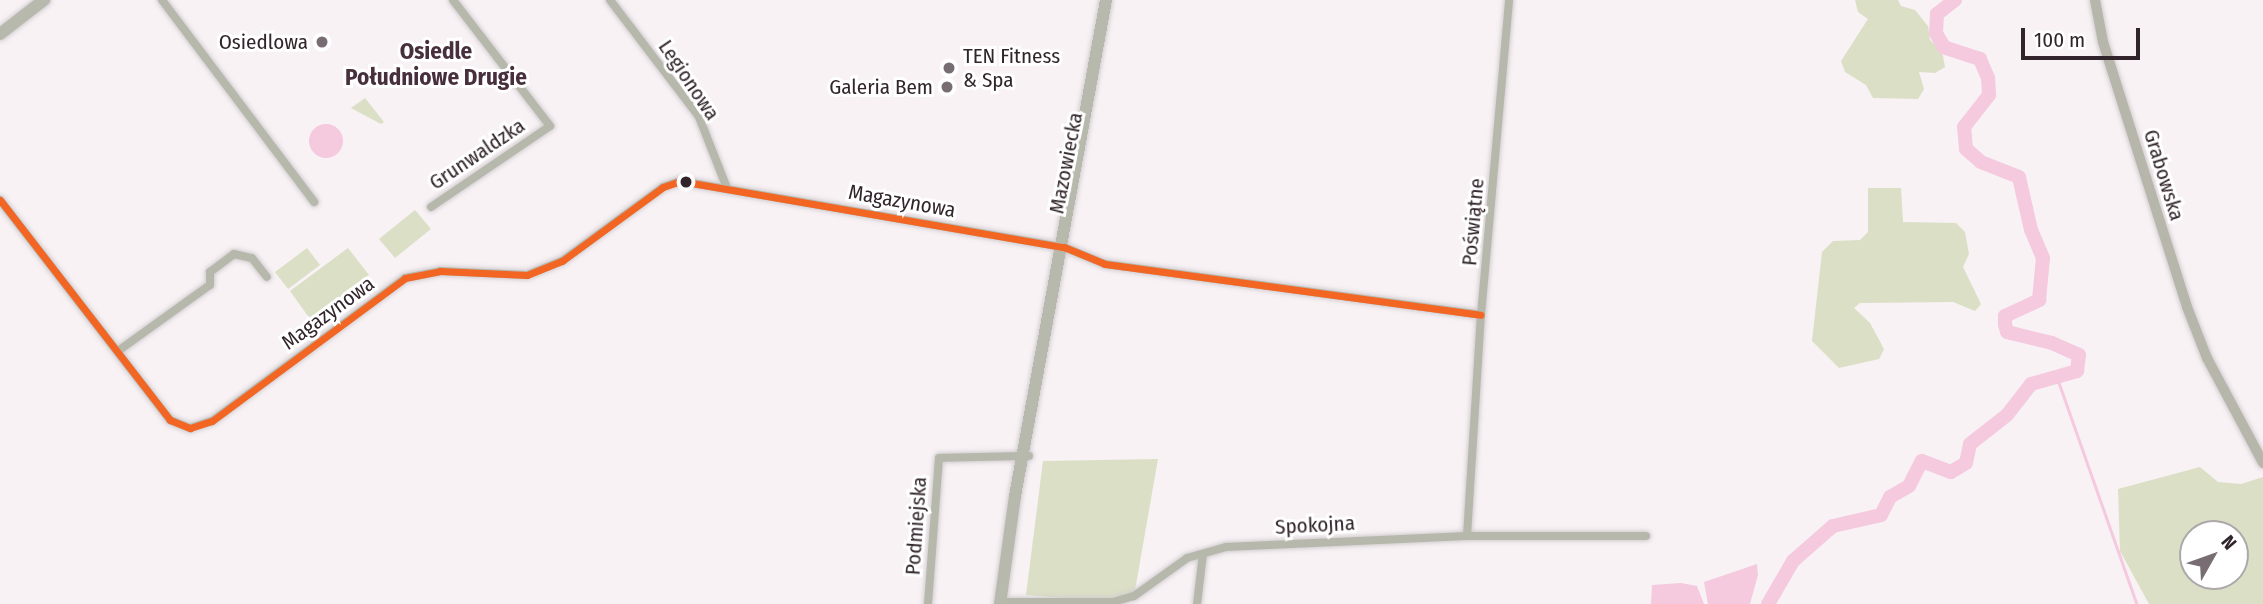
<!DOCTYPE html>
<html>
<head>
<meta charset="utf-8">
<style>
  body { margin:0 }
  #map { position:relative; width:2263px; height:604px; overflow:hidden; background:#f8f2f5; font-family:"Fira Sans Condensed",sans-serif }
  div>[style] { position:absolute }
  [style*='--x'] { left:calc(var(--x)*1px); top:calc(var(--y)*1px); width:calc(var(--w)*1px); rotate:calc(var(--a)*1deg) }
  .green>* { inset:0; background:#dbdfc5 }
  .water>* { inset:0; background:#f5c9de }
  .round { border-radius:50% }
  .stream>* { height:2.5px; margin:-1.25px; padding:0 1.25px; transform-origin:1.25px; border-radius:1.25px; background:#f5c9de }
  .river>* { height:14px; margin:-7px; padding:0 7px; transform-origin:7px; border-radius:7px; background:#f5c9de }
  .roads { filter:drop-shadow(0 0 2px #d3ced1) drop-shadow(0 0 2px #d3ced1) }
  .street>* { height:8px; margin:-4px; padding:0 4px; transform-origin:4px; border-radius:4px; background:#b7b8ac }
  .secondary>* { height:10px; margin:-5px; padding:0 5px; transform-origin:5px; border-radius:5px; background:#b7b6aa }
  .primary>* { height:12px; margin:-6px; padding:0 6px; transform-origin:6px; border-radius:6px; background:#b8b9ad }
  .bus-1>* { height:7px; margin:-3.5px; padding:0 3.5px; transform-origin:3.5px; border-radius:3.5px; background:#f26522 }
  .dots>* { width:19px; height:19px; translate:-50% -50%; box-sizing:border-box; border:4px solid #fff; border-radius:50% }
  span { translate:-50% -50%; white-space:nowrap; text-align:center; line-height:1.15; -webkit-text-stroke:6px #fff; paint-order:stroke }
  .poi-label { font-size:21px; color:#31252b }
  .right { translate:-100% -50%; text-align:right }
  .left { translate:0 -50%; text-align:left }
  .street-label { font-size:21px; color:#31252b }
  .neighbourhood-label { font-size:23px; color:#472f3b; font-weight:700 }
  .north { position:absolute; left:2179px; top:520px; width:70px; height:70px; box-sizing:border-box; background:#fff; border:2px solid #ada8aa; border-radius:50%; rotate:50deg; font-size:19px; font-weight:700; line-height:28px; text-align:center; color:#31252b }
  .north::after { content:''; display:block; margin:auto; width:24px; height:32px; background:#776d72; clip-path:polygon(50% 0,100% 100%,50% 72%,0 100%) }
  .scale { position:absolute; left:2021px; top:28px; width:119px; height:32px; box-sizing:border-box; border:4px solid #31252b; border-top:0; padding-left:9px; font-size:21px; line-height:24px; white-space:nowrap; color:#31252b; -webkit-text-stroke:5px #fff; paint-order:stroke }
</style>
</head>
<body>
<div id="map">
  <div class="green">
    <div style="clip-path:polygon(1855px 0,1898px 0,1901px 6px,1915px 10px,1928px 26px,1930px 40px,1942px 51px,1945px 67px,1935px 73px,1919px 72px,1924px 89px,1918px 99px,1873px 98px,1866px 85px,1845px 72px,1841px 61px,1868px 19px,1858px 12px)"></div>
    <div style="clip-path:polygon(365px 98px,384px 122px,381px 124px,351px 108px)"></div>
    <div style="clip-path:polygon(1868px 188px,1901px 188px,1903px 222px,1956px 223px,1965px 232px,1969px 254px,1963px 267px,1981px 304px,1975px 311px,1953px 302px,1860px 303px,1854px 308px,1870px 323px,1884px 349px,1879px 359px,1839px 368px,1812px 341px,1822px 252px,1833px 241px,1860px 240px,1868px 232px)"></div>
    <div style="clip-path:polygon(415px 210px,431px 229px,395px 258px,379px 239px)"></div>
    <div style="clip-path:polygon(307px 248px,320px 265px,288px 289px,275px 272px)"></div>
    <div style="clip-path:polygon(348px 248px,369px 275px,310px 319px,290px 291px)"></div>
    <div style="clip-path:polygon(1158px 459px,1134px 596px,1113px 602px,1026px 595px,1043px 461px)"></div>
    <div style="clip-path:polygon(evenodd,2200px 467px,2218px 482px,2241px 484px,2263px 477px,2263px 604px,2149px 604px,2120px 551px,2118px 489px,2200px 467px,2193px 534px,2235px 534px,2235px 576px,2193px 576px,2193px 534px)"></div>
  </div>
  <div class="water">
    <div class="round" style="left:309px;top:124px;width:34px;height:34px"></div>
    <div style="clip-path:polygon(1757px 564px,1758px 575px,1750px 604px,1708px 604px,1704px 582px)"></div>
    <div style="clip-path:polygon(1681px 583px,1697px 586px,1704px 604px,1651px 604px,1652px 585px)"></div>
  </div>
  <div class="stream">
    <div style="--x:2057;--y:377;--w:241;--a:70.6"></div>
  </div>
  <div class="river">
    <div style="--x:1768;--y:604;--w:50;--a:-59.8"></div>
    <div style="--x:1793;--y:561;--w:53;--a:-41.2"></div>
    <div style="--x:1833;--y:526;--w:49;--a:-12.9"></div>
    <div style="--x:1881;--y:515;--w:20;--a:-63"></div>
    <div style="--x:1890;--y:497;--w:22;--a:-30"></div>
    <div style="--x:1909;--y:486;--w:28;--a:-63"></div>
    <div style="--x:1922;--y:461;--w:31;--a:21"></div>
    <div style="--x:1951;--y:472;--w:17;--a:-31"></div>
    <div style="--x:1966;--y:463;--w:19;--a:-78"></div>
    <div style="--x:1970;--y:444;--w:47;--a:-38.1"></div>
    <div style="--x:2007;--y:415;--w:39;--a:-52"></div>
    <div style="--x:2031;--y:384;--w:48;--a:-15.8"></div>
    <div style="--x:2077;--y:371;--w:16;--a:-83"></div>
    <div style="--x:2079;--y:355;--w:30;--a:-156"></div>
    <div style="--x:2052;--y:343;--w:46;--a:-166.3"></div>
    <div style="--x:2007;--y:332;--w:8;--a:-104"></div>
    <div style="--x:2005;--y:324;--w:8;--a:-90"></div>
    <div style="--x:2005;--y:316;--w:38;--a:-25"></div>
    <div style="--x:2039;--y:300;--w:42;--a:-84.6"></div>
    <div style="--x:2043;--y:258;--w:30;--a:-113"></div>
    <div style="--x:2031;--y:230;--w:54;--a:-102.8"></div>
    <div style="--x:2019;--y:177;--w:41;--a:-158.5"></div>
    <div style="--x:1981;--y:162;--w:20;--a:-139"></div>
    <div style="--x:1966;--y:149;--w:22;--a:-95"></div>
    <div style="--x:1964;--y:127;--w:41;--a:-52"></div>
    <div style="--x:1989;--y:95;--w:17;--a:-93"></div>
    <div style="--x:1988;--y:78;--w:21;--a:-113"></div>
    <div style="--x:1980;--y:59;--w:38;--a:-162"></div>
    <div style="--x:1944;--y:47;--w:16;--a:-120"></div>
    <div style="--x:1936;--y:33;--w:19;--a:-87"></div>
    <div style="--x:1937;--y:14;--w:23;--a:-38"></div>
  </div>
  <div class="roads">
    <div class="street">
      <div style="--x:162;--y:0;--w:253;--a:53"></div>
      <div style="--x:610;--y:0;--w:147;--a:52.7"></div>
      <div style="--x:699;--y:117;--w:76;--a:68.5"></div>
      <div style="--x:0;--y:200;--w:278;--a:52.3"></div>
      <div style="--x:170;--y:420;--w:22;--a:22"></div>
      <div style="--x:190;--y:428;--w:23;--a:-18"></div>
      <div style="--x:212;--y:421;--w:240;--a:-36.5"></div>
      <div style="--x:405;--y:278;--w:36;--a:-11"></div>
      <div style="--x:440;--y:271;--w:87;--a:2.6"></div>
      <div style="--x:527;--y:275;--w:38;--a:-22"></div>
      <div style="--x:562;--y:261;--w:125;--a:-36.2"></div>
      <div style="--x:663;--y:187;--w:18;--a:-19"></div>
      <div style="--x:680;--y:181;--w:390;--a:9.8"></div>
      <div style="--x:1064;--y:247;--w:44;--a:22.5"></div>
      <div style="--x:1105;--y:264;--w:379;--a:7.7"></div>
      <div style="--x:431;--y:207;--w:144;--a:-34.2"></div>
      <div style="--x:550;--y:126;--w:159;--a:-127.6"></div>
      <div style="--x:118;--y:351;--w:113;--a:-35.7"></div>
      <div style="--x:210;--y:285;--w:13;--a:-90"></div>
      <div style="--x:210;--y:272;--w:30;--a:-37"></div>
      <div style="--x:234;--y:254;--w:18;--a:13"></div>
      <div style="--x:252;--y:258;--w:24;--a:52"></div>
      <div style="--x:1467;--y:536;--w:221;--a:-86.4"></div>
      <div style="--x:1481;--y:315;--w:316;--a:-84.9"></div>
      <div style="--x:1000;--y:602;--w:113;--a:0"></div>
      <div style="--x:1113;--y:602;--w:22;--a:-16"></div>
      <div style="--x:1134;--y:596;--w:65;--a:-35.6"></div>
      <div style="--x:1187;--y:558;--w:41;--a:-15.8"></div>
      <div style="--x:1226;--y:547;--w:241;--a:-2.6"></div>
      <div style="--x:1467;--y:536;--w:179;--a:0"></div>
      <div style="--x:928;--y:604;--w:146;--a:-85.7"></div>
      <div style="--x:939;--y:458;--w:90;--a:-1.3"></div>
      <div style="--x:1197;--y:604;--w:50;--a:-83.2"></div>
    </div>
    <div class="secondary">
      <div style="--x:2095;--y:0;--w:43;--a:79.2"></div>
      <div style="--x:2103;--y:42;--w:278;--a:72.4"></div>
      <div style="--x:2187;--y:307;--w:55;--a:68.6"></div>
      <div style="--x:2207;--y:358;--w:119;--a:61.9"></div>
    </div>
    <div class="primary">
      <div style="--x:0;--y:34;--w:56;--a:-37.7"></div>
      <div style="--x:1000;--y:604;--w:109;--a:-82.1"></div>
      <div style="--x:1015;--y:496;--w:504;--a:-79.6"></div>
    </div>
  </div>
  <div class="bus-1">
    <div style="--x:0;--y:200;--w:278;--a:52.3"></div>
    <div style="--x:170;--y:420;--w:22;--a:22"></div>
    <div style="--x:190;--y:428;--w:23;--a:-18"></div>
    <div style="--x:212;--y:421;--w:240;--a:-36.5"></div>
    <div style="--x:405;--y:278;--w:36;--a:-11"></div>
    <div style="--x:440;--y:271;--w:87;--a:2.6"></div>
    <div style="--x:527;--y:275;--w:38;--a:-22"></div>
    <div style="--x:562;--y:261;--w:125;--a:-36.2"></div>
    <div style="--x:663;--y:187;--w:18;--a:-19"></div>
    <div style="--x:680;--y:181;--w:390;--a:9.8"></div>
    <div style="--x:1064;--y:247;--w:44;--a:22.5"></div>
    <div style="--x:1105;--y:264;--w:379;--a:7.7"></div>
  </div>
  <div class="dots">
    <div style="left:322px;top:42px;background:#776d72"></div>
    <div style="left:949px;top:68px;background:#776d72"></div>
    <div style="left:947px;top:87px;background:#776d72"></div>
    <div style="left:686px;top:182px;background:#31252b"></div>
  </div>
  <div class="poi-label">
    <span class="right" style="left:308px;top:42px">Osiedlowa</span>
    <span class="left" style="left:963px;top:68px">TEN Fitness<br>&amp; Spa</span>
    <span class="right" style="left:933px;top:87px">Galeria Bem</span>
  </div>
  <div class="street-label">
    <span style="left:689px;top:80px;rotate:56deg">Legionowa</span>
    <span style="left:477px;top:154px;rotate:-34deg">Grunwaldzka</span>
    <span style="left:1066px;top:163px;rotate:-79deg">Mazowiecka</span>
    <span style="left:2164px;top:175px;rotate:73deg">Grabowska</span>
    <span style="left:902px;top:201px;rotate:10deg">Magazynowa</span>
    <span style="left:1473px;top:222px;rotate:-85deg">Poświątne</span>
    <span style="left:328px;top:313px;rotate:-36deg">Magazynowa</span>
    <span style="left:1315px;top:525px;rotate:-3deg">Spokojna</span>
    <span style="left:916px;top:526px;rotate:-86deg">Podmiejska</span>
  </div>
  <div class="neighbourhood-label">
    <span style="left:436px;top:64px">Osiedle<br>Południowe Drugie</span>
  </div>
  <div class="north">N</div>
  <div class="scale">100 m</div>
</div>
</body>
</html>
